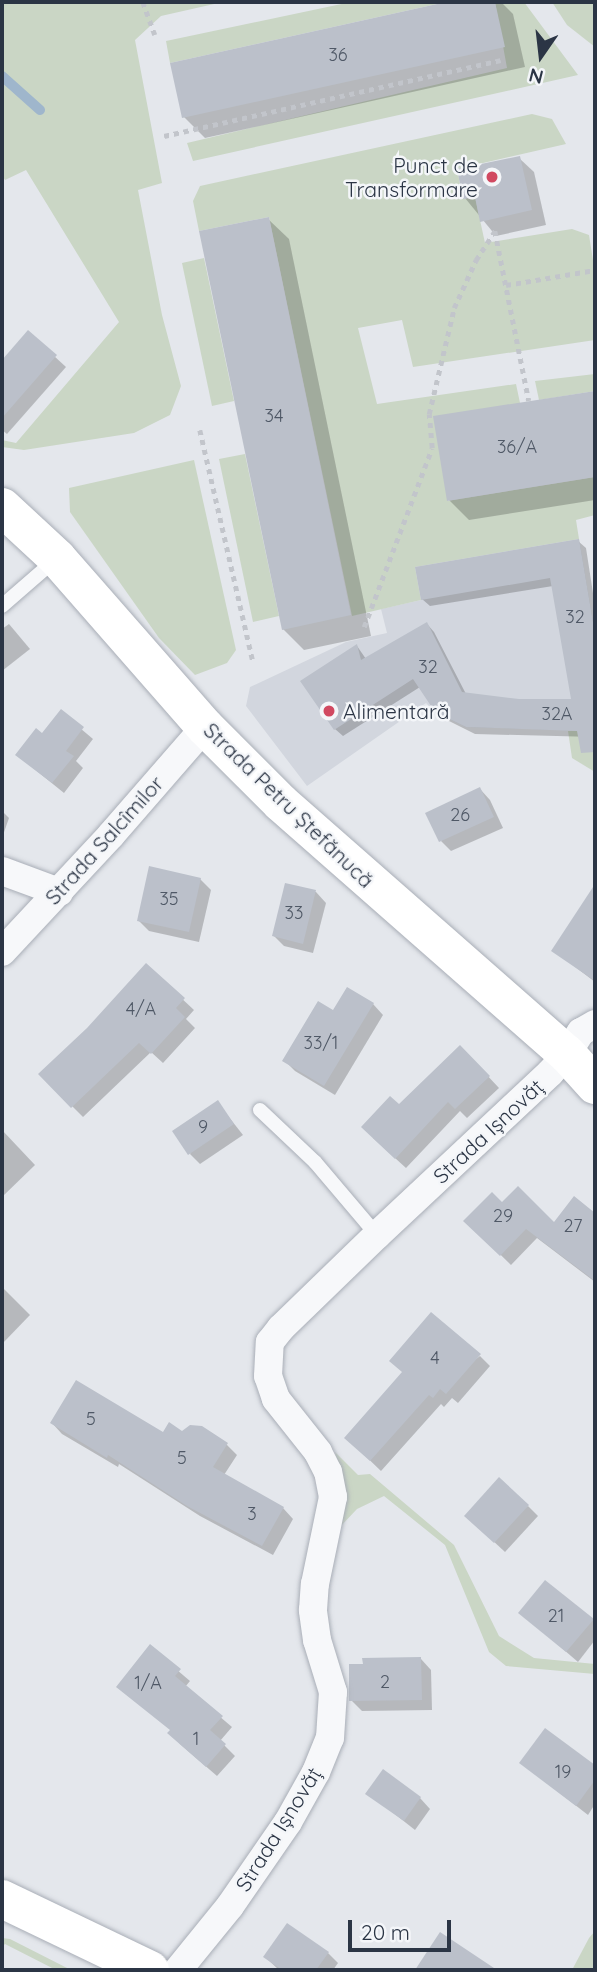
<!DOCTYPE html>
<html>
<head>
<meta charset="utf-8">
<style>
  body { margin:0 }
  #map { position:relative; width:597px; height:1972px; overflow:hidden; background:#e4e7ec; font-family:Quicksand,sans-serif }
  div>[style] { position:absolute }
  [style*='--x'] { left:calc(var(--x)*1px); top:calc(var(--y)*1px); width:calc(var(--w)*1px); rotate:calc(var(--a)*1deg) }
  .built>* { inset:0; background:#d2d6de }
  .green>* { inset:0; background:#cad6c5 }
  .shadow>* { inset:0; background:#0003 }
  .stream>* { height:10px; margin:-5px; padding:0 5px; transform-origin:5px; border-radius:5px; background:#9fb6cc }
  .building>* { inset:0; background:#bbc0ca }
  .path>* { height:4.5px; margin-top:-2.25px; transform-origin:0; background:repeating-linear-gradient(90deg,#c2c5cb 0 5px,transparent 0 10px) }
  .roads { filter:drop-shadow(0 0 2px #a9aeb7) drop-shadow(0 0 2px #a9aeb7) }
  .lane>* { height:14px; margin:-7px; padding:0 7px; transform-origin:7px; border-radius:7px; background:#f7f8fa }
  .street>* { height:28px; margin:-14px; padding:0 14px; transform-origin:14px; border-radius:14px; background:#f7f8fa }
  .secondary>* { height:38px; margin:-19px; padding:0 19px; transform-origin:19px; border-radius:19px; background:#fff }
  .dots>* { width:19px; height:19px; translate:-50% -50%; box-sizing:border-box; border:4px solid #f4f6f9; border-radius:50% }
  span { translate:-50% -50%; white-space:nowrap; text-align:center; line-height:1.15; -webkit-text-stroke:5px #f4f6f9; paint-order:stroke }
  .number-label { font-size:18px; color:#4f5866 }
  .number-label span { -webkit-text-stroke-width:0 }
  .poi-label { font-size:21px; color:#2b3545 }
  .right { translate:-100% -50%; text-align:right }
  .left { translate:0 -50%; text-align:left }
  .street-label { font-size:21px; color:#2b3545 }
  .frame { position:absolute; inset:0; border:4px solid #2b3545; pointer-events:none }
  .north { position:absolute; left:506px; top:21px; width:70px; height:70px; -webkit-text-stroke:5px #f4f6f9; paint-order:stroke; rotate:194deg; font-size:19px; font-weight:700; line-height:28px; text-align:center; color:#2b3545 }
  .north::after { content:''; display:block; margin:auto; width:24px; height:32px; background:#2b3545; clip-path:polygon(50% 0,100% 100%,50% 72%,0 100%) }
  .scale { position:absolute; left:348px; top:1920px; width:103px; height:32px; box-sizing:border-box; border:4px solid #2b3545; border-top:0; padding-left:9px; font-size:21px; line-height:24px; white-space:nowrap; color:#2b3545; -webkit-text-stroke:5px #f4f6f9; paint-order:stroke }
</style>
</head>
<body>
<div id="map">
  <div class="built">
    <div style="clip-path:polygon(579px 539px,595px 634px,595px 731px,466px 727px,435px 712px,426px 703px,307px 786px,246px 706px,250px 687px,346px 642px,387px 633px,381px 609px,421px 600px,415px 567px)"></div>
  </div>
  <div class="green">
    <div style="clip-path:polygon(2px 2px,223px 2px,161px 16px,135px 40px,162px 183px,138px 190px,162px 315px,181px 386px,170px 415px,134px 433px,24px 450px,2px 447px,2px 440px,16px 443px,119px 322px,26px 170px,5px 180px,2px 175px)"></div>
    <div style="clip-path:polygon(351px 2px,446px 2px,170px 63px,166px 41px)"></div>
    <div style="clip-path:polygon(495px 2px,524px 2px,578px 75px,193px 161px,187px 143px,507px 68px)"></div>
    <div style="clip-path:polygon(552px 2px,595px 2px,595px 47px,567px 25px)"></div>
    <div style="clip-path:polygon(532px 114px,552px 119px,566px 144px,457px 169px,463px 199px,475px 197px,485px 243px,572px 229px,589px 235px,595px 273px,595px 340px,413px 367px,402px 320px,358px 328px,377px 404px,516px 384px,520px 403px,447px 501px,595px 477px,595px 515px,576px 520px,579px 539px,415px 567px,421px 600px,352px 616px,269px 217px,199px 231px,193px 201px,200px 186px)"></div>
    <div style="clip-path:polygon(204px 258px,234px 401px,212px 406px,182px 263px)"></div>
    <div style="clip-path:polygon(595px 374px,595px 391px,539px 400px,535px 381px)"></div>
    <div style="clip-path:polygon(245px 454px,279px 616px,253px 622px,219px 459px)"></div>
    <div style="clip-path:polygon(194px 460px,236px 650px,227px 663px,195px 675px,159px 638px,70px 512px,69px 488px)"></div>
    <div style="clip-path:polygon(568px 731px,595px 731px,595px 772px,572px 758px)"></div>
    <div style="clip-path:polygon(335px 1452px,358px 1475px,370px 1474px,454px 1545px,499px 1636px,534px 1658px,595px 1664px,595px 1674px,506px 1666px,489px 1652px,445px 1545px,384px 1496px,357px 1509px,339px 1528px,345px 1489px)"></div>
    <div style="clip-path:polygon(595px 1931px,595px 1970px,572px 1970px,589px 1938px)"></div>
    <div style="clip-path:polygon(2px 1938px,10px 1939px,71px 1970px,56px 1970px,5px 1944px,2px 1947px)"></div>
  </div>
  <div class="shadow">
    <div style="clip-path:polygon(454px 2px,501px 2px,513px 14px,525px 67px,205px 138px,184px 117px,172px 64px)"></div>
    <div style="clip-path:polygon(519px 158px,534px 172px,546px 225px,496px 236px,465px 198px)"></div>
    <div style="clip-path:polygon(268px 219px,289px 239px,371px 636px,304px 650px,283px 629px)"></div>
    <div style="clip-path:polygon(28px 332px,66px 367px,7px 434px,2px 430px,2px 363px)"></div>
    <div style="clip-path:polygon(595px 392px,595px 500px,469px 520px,449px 500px,435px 418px)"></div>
    <div style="clip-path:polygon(578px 541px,586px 548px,595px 606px,595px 737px,475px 734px,445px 719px,420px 687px,343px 736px,335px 729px,357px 646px,366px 659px,427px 624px,434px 632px,466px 694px,518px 700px,573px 701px,553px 586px,430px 606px,422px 599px)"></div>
    <div style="clip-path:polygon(9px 624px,30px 649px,2px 671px,2px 629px)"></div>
    <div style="clip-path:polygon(61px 712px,93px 739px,76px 761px,83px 768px,64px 793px,17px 755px,43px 735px)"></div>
    <div style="clip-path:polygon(480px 789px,490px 800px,503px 828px,451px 851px,441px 841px)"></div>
    <div style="clip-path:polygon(2px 811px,9px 818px,2px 838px)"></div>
    <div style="clip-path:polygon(200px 879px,211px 890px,199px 942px,149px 931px,138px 920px)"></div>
    <div style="clip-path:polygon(286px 885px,316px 892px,326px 903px,313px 953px,284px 946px,274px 936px)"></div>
    <div style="clip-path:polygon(595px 920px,595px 982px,553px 950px)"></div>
    <div style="clip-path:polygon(146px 965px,194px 1010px,186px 1019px,195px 1028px,163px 1063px,151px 1052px,83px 1117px,40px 1074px,88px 1029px)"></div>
    <div style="clip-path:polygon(373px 1004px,383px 1015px,335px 1095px,295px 1071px,285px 1061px,333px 1012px)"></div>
    <div style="clip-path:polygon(471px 1058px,499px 1088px,467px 1118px,460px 1111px,406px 1168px,373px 1138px,399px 1106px)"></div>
    <div style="clip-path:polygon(217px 1102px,243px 1135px,200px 1164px,190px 1154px)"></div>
    <div style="clip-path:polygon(2px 1130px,35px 1165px,2px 1197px)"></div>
    <div style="clip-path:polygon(574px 1199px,595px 1215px,595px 1282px,537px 1238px,511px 1265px,466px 1221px,555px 1224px)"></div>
    <div style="clip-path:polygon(2px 1287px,30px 1315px,2px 1344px)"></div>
    <div style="clip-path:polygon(480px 1356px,490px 1366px,458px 1403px,452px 1398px,444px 1407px,441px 1404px,381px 1471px,357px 1448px)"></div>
    <div style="clip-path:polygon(52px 1423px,163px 1434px,182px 1433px,227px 1445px,237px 1455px,224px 1475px,283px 1508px,293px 1519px,273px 1555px,200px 1516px,119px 1464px,118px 1467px,62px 1434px)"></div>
    <div style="clip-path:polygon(528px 1506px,538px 1516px,505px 1552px,477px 1526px)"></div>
    <div style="clip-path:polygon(521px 1613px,593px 1620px,595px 1640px,578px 1662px)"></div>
    <div style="clip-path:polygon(150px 1647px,190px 1681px,185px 1687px,232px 1727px,220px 1741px,235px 1756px,217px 1776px,180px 1744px,171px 1731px)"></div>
    <div style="clip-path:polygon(421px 1659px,431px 1670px,432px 1710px,362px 1711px,351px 1700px)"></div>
    <div style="clip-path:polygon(545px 1730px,595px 1767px,595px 1804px,588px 1815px,521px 1763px)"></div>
    <div style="clip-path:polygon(368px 1793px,420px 1798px,430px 1809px,415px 1830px)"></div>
    <div style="clip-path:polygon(328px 1953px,338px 1963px,333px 1970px,279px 1970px,265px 1957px)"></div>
  </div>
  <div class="stream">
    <div style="--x:2;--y:76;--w:51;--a:41.8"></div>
  </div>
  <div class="building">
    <div style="clip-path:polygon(446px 2px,495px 2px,505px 47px,182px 118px,170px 63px)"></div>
    <div style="clip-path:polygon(520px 156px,532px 210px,480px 222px,475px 197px,463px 199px,457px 169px)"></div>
    <div style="clip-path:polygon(269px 217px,351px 615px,282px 630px,199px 231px)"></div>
    <div style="clip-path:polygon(28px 330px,57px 355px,2px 418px,2px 360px)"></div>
    <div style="clip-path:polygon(595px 391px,595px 477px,447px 501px,433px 416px)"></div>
    <div style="clip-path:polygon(579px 539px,595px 634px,595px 752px,581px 753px,577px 731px,466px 727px,435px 712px,413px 679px,334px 730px,300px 681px,357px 644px,361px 660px,427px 622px,462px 692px,519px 699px,571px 699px,550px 578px,421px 600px,415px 567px)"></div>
    <div style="clip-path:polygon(61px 709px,84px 727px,66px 751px,74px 756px,52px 783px,15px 755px,36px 728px,42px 733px)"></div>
    <div style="clip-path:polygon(480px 787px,494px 817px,439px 842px,425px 813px)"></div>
    <div style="clip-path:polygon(149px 866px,201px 878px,189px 932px,137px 921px)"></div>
    <div style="clip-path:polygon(285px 883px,316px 890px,303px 944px,272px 936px)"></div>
    <div style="clip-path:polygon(595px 884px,595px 981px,551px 951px)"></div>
    <div style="clip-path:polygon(146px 963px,185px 998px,176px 1008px,185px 1017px,151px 1054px,139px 1043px,71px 1108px,38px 1074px,87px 1028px)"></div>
    <div style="clip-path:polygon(347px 987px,374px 1003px,324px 1086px,282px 1061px,318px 1001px,333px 1010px)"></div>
    <div style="clip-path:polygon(460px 1045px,490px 1076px,455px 1109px,448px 1102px,395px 1159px,361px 1127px,390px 1096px,399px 1104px)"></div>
    <div style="clip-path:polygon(218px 1100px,234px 1124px,188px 1155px,172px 1131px)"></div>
    <div style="clip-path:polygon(518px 1186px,554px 1222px,574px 1196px,595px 1213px,595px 1281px,526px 1229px,500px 1256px,463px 1221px,492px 1192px,502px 1202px)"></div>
    <div style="clip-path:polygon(431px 1312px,481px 1354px,446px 1394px,440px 1389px,433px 1398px,429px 1395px,370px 1461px,344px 1438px,402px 1372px,389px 1361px)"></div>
    <div style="clip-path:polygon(76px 1380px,163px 1432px,169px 1422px,182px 1431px,190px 1425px,202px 1426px,228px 1443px,213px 1467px,284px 1507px,262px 1546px,187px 1506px,108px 1455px,107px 1458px,50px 1423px)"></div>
    <div style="clip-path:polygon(499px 1477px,529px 1505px,494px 1543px,464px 1516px)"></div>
    <div style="clip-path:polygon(545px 1580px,594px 1619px,566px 1652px,518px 1613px)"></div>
    <div style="clip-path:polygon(150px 1644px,181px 1669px,175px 1676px,223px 1716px,210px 1730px,226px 1744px,206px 1767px,167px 1733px,170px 1730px,116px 1687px)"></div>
    <div style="clip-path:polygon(421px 1657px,422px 1700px,349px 1701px,349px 1664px,363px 1664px,362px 1658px)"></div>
    <div style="clip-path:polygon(545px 1728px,595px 1765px,595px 1780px,576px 1806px,519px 1763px)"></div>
    <div style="clip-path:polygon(383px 1769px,421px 1797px,404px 1821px,365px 1794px)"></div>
    <div style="clip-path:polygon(287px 1923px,329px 1952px,316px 1970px,282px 1970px,263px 1957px)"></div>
    <div style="clip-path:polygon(440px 1932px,497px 1970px,415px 1970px)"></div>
  </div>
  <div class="path">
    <div style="--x:143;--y:2;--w:35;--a:70"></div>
    <div style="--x:164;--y:136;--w:345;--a:-12.7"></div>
    <div style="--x:593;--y:192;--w:2;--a:0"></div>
    <div style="--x:495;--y:231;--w:173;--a:78.7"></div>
    <div style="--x:506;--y:285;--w:90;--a:-9.6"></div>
    <div style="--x:200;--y:430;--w:238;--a:77.1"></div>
    <div style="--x:364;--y:627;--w:191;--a:-69.2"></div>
    <div style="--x:432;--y:448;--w:34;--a:-95"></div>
    <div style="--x:429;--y:414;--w:109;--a:-76.7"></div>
    <div style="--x:454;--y:308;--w:53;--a:-65.4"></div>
    <div style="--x:476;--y:260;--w:35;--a:-57"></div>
  </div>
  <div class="roads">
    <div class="lane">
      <div style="--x:2;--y:606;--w:72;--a:-41"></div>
      <div style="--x:260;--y:1110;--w:76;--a:43.4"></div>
      <div style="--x:315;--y:1162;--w:96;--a:49.7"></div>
    </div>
    <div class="street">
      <div style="--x:2;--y:871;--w:61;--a:20.2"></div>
      <div style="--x:2;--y:952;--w:160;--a:-47"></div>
      <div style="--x:111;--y:835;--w:143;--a:-49"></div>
      <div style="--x:178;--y:1970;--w:82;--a:-50.9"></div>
      <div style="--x:230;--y:1906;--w:102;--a:-55.4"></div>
      <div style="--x:288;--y:1822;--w:57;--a:-60.8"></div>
      <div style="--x:316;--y:1772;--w:37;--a:-68"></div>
      <div style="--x:330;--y:1738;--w:46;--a:-86.3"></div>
      <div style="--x:333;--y:1692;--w:54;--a:-107.1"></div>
      <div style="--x:317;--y:1640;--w:30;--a:-98"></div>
      <div style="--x:313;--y:1610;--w:26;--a:-86"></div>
      <div style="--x:315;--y:1584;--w:89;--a:-78.3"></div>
      <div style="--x:333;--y:1497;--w:25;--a:-101"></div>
      <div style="--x:328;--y:1472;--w:22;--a:-117"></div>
      <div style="--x:318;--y:1452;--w:68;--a:-128.4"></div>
      <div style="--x:276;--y:1399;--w:24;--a:-109"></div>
      <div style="--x:268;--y:1376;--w:34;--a:-87"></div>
      <div style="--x:270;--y:1342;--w:18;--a:-52"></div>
      <div style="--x:281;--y:1328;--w:134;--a:-44.1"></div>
      <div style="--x:377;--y:1235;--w:237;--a:-43.1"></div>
      <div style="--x:550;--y:1073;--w:25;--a:-48"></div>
      <div style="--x:567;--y:1054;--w:26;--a:-58"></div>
      <div style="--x:581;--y:1032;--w:16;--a:-30"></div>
    </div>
    <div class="secondary">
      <div style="--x:2;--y:507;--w:75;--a:42.8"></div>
      <div style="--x:57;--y:558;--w:225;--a:48.8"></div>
      <div style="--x:205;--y:727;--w:107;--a:45"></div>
      <div style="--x:281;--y:803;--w:381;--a:41.3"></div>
      <div style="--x:567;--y:1054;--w:42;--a:47.9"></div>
      <div style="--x:2;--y:1899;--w:164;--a:25.6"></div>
    </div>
  </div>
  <div class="dots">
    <div style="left:492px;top:177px;background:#d14961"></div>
    <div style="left:329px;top:711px;background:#d14961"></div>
  </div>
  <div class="number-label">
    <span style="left:338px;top:55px">36</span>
    <span style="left:274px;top:416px">34</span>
    <span style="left:517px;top:447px">36/A</span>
    <span style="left:575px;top:617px">32</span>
    <span style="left:428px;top:667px">32</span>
    <span style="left:557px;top:714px">32A</span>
    <span style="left:460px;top:815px">26</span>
    <span style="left:169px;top:899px">35</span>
    <span style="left:294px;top:913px">33</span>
    <span style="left:141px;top:1009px">4/A</span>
    <span style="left:321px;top:1043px">33/1</span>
    <span style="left:203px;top:1127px">9</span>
    <span style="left:503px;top:1216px">29</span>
    <span style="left:573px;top:1226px">27</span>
    <span style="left:435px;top:1358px">4</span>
    <span style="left:91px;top:1419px">5</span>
    <span style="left:182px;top:1458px">5</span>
    <span style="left:252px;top:1514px">3</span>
    <span style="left:556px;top:1616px">21</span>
    <span style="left:385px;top:1682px">2</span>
    <span style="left:148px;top:1683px">1/A</span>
    <span style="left:196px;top:1739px">1</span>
    <span style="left:563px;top:1772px">19</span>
  </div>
  <div class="poi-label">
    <span class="right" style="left:478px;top:177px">Punct de<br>Transformare</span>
    <span class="left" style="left:343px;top:711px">Alimentară</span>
  </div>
  <div class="street-label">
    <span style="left:289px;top:805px;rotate:44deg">Strada Petru Ștefănucă</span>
    <span style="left:104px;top:840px;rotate:-48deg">Strada Salcîmilor</span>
    <span style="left:488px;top:1131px;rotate:-43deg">Strada Ișnovăț</span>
    <span style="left:278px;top:1829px;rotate:-58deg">Strada Ișnovăț</span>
  </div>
  <div class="frame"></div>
  <div class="north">N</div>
  <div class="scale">20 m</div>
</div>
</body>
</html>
